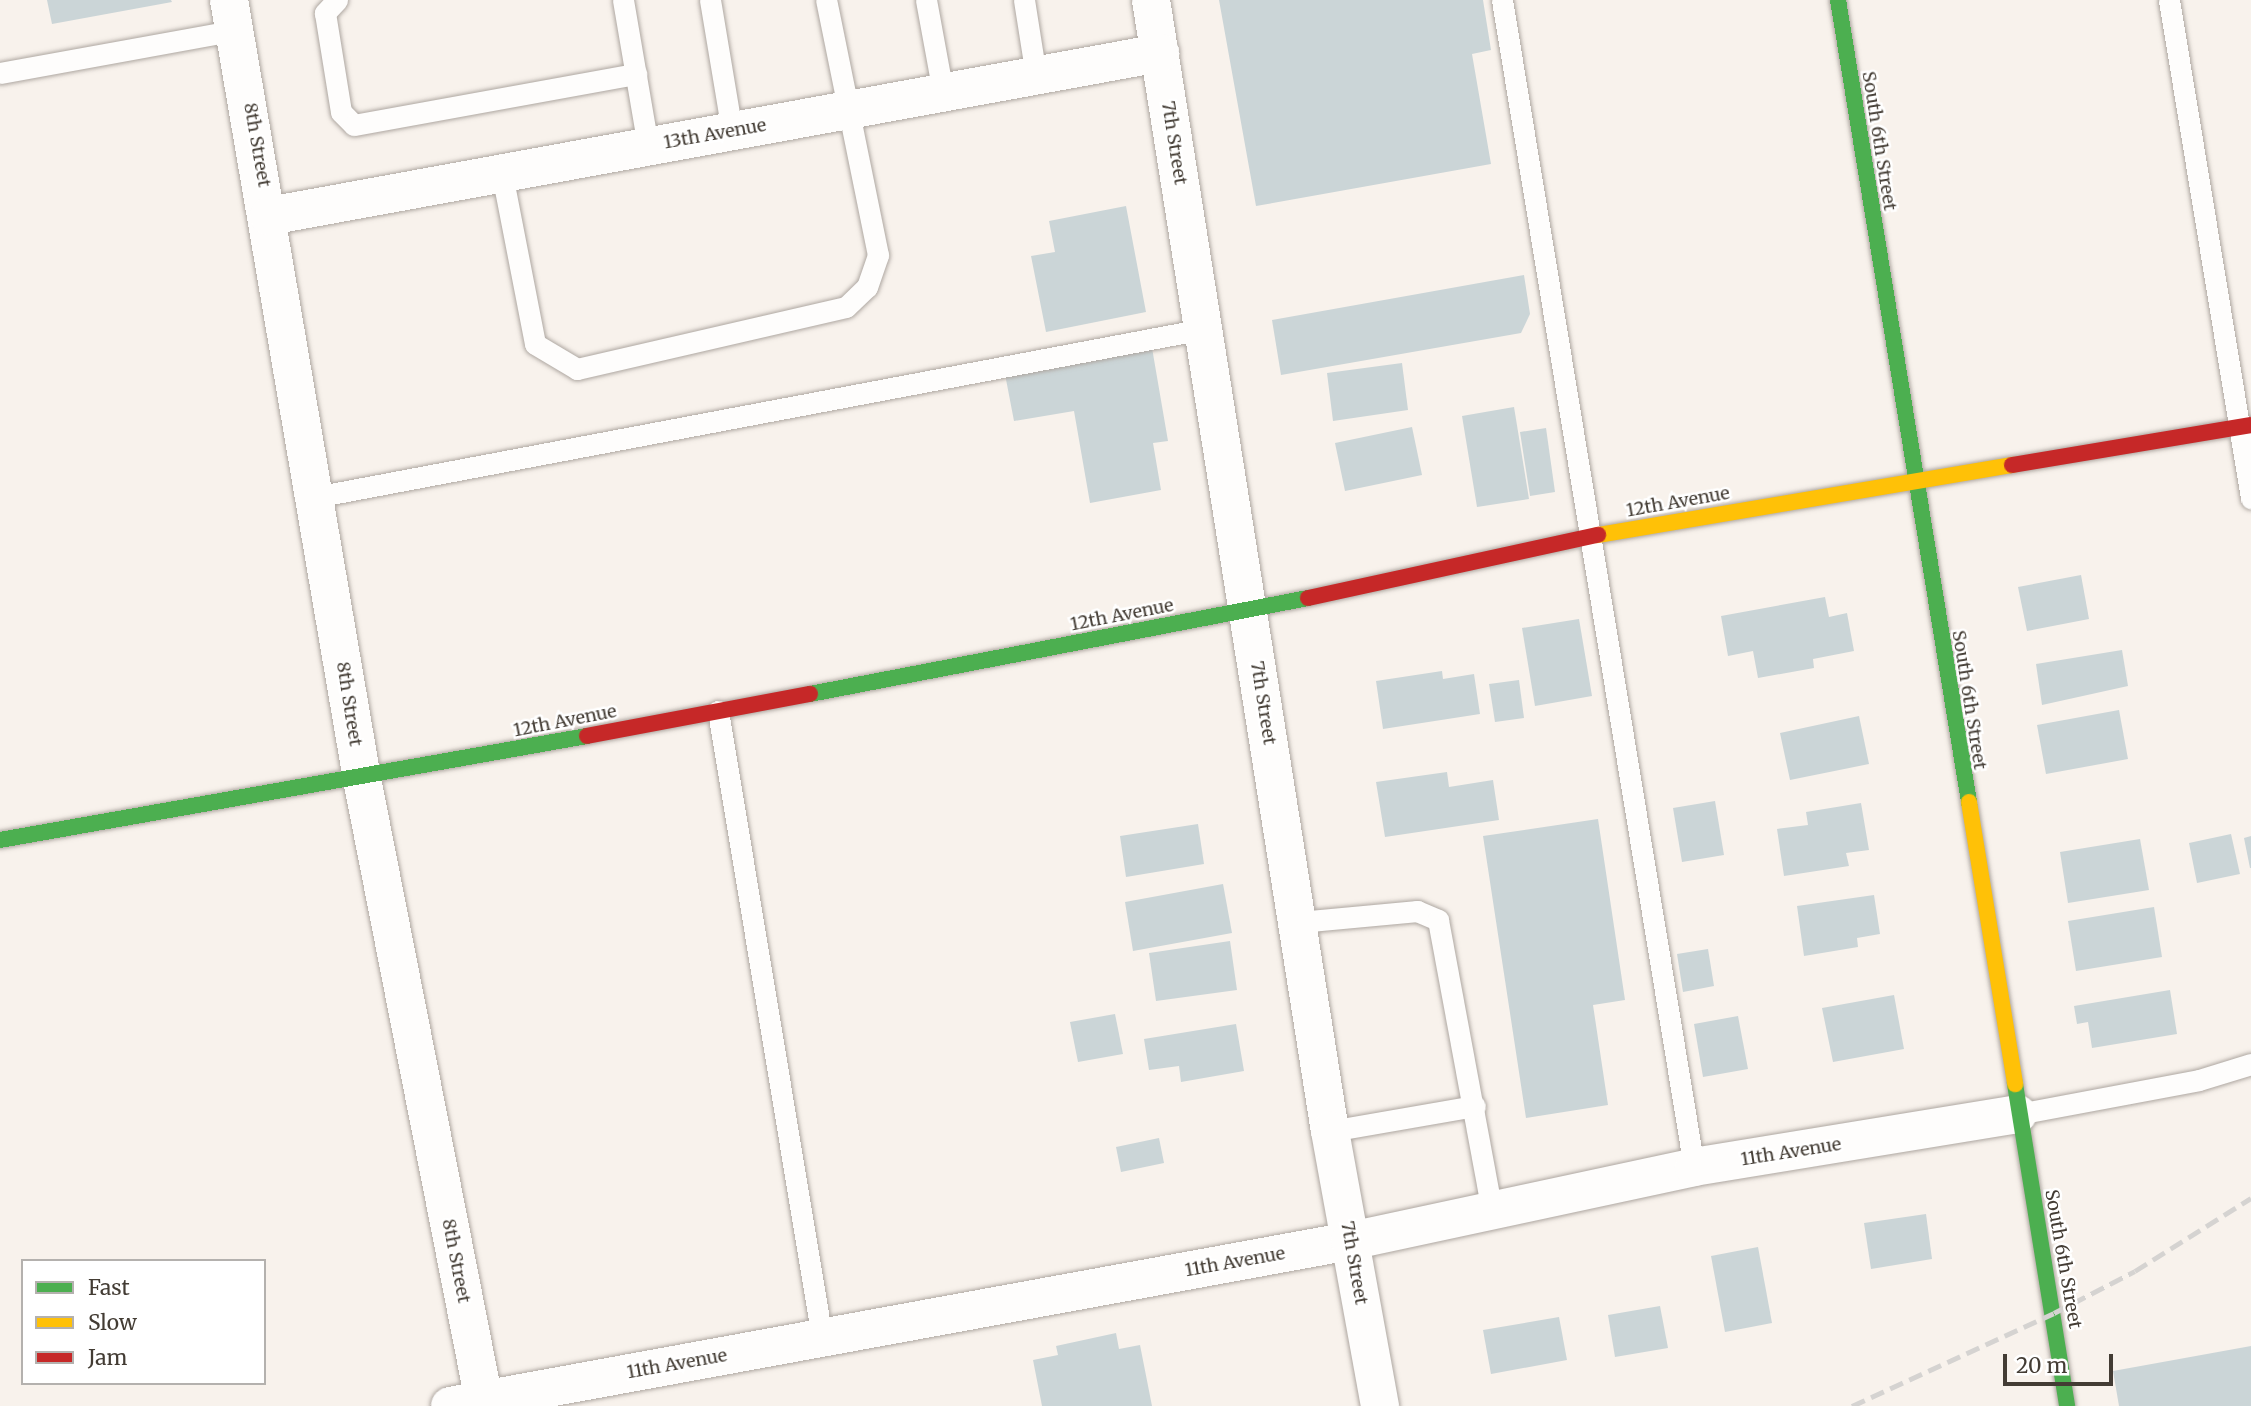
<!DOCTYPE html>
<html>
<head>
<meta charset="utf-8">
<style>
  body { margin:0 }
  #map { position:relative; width:2251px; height:1406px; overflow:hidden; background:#f8f2ec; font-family:Merriweather,serif }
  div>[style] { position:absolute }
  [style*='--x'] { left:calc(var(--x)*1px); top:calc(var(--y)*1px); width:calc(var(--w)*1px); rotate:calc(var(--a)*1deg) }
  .building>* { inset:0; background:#cbd5d7 }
  .roads { filter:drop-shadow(0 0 2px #aea7a1) drop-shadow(0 0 2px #aea7a1) }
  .lane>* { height:21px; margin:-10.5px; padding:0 10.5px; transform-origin:10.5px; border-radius:10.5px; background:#fefdfc }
  .street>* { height:38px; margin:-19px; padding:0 19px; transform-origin:19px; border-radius:19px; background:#fefdfc }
  .fast>* { height:16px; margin:-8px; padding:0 8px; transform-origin:8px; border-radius:8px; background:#4caf50 }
  .slow>* { height:16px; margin:-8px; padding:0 8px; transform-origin:8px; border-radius:8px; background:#ffc107 }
  .jam>* { height:16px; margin:-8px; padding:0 8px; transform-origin:8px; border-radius:8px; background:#c62828 }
  .rail>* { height:5px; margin-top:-2.5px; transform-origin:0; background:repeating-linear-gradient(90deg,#d5d3d1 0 14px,transparent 0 21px) }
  span { translate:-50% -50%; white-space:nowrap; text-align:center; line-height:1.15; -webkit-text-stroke:5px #fff; paint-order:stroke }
  .street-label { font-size:18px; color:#433c34 }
  .legend { position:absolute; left:21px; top:1259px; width:245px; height:126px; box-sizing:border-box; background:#fff; border:2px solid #b4b1ae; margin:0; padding:9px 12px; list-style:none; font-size:21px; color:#433c34 }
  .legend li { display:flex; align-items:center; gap:14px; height:35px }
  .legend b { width:35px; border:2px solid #b4b1ae }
  .scale { position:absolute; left:2003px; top:1354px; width:110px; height:32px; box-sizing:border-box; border:4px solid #433c34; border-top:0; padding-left:9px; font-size:21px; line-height:24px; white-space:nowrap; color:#433c34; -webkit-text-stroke:5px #fff; paint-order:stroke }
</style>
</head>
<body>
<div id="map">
  <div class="building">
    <div style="clip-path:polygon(47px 0,171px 0,172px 2px,52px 24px)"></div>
    <div style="clip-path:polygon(1219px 0,1483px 0,1491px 50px,1472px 54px,1491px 164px,1256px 206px)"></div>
    <div style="clip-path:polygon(1126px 206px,1146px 312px,1046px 332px,1031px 256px,1055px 252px,1049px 221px)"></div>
    <div style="clip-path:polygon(1524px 275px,1530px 314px,1521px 333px,1281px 375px,1272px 320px)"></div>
    <div style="clip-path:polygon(1151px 342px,1168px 441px,1153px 443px,1161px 490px,1090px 503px,1074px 411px,1014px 421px,1004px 369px)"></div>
    <div style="clip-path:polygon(1402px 363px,1408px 410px,1333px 421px,1327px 373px)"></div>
    <div style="clip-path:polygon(1514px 407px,1529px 499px,1477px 507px,1462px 416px)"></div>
    <div style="clip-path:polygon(1412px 427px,1422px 475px,1345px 491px,1335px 443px)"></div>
    <div style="clip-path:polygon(1546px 428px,1555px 492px,1530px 496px,1520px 432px)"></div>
    <div style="clip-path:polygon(2081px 575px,2089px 619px,2027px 631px,2018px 587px)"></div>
    <div style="clip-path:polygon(1825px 597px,1829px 617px,1847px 613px,1854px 651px,1813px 659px,1814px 668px,1758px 678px,1753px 651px,1728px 656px,1721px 616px)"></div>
    <div style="clip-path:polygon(1579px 619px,1592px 696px,1535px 706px,1522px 628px)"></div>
    <div style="clip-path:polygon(2122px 650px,2128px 686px,2042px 705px,2036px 664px)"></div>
    <div style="clip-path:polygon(1442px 671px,1443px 679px,1474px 674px,1480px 714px,1383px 729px,1376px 681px)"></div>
    <div style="clip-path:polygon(1519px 680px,1524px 718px,1495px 722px,1489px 684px)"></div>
    <div style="clip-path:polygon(2119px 710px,2128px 759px,2046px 774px,2037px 725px)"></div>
    <div style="clip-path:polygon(1859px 716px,1869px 764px,1790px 780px,1780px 733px)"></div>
    <div style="clip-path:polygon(1447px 772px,1449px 787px,1493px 780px,1499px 820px,1385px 837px,1376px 782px)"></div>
    <div style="clip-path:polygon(1715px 801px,1724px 855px,1682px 862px,1673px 808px)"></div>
    <div style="clip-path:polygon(1861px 803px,1869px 850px,1846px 853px,1849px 866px,1784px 876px,1777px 829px,1808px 825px,1806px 812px)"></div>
    <div style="clip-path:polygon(1598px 819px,1625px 1000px,1593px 1005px,1608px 1105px,1526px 1118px,1483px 836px)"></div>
    <div style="clip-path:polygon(1198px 824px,1204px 864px,1126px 877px,1120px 836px)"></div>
    <div style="clip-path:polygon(2231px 834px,2240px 874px,2197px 883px,2189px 843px)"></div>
    <div style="clip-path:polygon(2251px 836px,2251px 868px,2250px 868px,2244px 838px)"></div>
    <div style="clip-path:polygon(2140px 839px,2149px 890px,2068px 903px,2060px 852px)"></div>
    <div style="clip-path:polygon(1223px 884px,1232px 933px,1133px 951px,1125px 902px)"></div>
    <div style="clip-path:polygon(1874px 895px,1880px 934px,1857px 938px,1858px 947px,1804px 956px,1797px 906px)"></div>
    <div style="clip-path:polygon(2154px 907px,2162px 957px,2076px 971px,2068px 921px)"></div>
    <div style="clip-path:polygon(1230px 941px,1237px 990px,1156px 1001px,1149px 953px)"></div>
    <div style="clip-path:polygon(1708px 949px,1714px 986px,1683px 992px,1677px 954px)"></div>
    <div style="clip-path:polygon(2170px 990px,2177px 1034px,2092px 1048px,2088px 1022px,2077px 1024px,2074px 1006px)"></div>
    <div style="clip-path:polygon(1894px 995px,1904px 1049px,1833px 1062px,1822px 1008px)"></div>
    <div style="clip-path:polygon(1115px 1014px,1123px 1054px,1078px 1062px,1070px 1022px)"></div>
    <div style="clip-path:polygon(1738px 1016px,1748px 1069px,1703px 1077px,1694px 1024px)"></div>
    <div style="clip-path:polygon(1236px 1024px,1244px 1071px,1181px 1082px,1179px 1066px,1149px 1070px,1144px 1039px)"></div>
    <div style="clip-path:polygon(1159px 1138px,1164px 1163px,1121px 1172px,1116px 1147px)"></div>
    <div style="clip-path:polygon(1926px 1214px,1932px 1259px,1871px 1269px,1864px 1223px)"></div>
    <div style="clip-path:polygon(1758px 1247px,1772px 1323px,1725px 1332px,1711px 1256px)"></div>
    <div style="clip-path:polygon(1660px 1306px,1668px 1348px,1615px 1357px,1608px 1315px)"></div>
    <div style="clip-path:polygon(1559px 1317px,1567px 1360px,1491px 1374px,1483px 1330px)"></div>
    <div style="clip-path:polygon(1116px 1333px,1119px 1349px,1140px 1345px,1152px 1406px,1042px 1406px,1033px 1360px,1058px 1355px,1056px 1346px)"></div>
    <div style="clip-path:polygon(2251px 1346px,2251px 1406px,2119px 1406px,2113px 1371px)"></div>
  </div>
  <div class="roads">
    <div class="lane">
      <div style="--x:337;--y:0;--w:18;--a:133"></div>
      <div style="--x:325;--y:13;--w:100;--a:80.8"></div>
      <div style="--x:341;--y:112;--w:18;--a:45"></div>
      <div style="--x:354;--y:125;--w:287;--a:-10.3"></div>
      <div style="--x:623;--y:0;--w:149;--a:80.3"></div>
      <div style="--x:710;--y:0;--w:133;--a:80.5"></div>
      <div style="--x:926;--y:0;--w:95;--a:79.6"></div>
      <div style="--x:1024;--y:0;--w:77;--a:81"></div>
      <div style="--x:1502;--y:0;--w:1183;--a:80.66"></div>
      <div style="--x:2169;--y:0;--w:505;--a:80.65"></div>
      <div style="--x:0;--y:73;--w:240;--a:-10.3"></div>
      <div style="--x:502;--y:174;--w:173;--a:79"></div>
      <div style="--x:535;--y:344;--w:49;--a:30.8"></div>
      <div style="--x:577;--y:369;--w:276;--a:-13"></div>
      <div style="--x:846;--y:307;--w:29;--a:-44"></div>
      <div style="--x:867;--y:287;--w:34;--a:-71"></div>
      <div style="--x:878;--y:255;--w:260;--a:-101.5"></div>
      <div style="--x:315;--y:497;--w:904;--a:-10.71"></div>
      <div style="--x:718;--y:711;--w:636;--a:80.58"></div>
      <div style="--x:1299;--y:922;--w:119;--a:-5.3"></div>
      <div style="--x:1417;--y:911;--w:23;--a:23"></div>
      <div style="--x:1438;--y:920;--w:296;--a:79.5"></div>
      <div style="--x:2018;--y:1114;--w:184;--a:-10.6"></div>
      <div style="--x:2199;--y:1080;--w:54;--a:-17.1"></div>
      <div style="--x:1330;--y:1131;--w:147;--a:-9.8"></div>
    </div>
    <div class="street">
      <div style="--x:229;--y:0;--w:790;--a:80.31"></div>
      <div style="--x:362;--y:779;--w:639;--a:78.9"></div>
      <div style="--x:1151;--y:0;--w:1145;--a:81.01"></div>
      <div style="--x:1330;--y:1131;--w:280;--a:79.7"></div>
      <div style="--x:269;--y:216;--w:906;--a:-10.37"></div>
      <div style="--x:450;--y:1406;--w:915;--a:-10.39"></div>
      <div style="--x:1350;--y:1241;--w:352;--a:-12.1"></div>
      <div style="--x:1694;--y:1167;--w:328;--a:-9.3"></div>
    </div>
    <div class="fast">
      <div style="--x:1838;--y:0;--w:813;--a:80.72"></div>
      <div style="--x:810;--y:694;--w:507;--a:-10.91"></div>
      <div style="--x:0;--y:840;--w:596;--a:-10.05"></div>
      <div style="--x:2015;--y:1084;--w:326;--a:80.8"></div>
    </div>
    <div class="slow">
      <div style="--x:1598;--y:535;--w:420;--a:-9.6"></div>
      <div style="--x:1969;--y:802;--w:286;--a:80.7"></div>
    </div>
    <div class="jam">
      <div style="--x:2012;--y:465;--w:242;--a:-9.5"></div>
      <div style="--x:1308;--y:598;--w:297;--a:-12.3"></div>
      <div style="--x:587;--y:736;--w:227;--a:-10.7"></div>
    </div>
  </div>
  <div class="rail">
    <div style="--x:1852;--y:1406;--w:222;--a:-24.7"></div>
    <div style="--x:2054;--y:1313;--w:91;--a:-27.4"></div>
    <div style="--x:2135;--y:1271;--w:137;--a:-32.2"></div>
  </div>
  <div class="street-label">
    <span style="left:715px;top:134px;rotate:-10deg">13th Avenue</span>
    <span style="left:1879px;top:141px;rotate:81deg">South 6th Street</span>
    <span style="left:1174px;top:143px;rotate:81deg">7th Street</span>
    <span style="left:257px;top:145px;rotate:80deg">8th Street</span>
    <span style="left:1678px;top:502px;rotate:-10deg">12th Avenue</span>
    <span style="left:1122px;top:615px;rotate:-11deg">12th Avenue</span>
    <span style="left:1969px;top:700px;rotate:81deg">South 6th Street</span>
    <span style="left:1263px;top:703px;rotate:81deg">7th Street</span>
    <span style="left:349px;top:704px;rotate:81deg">8th Street</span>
    <span style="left:565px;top:721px;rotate:-11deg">12th Avenue</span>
    <span style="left:1791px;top:1152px;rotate:-9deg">11th Avenue</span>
    <span style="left:2063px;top:1259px;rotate:80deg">South 6th Street</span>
    <span style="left:456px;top:1261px;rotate:79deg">8th Street</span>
    <span style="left:1235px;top:1262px;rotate:-10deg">11th Avenue</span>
    <span style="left:1354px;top:1263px;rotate:80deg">7th Street</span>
    <span style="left:677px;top:1364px;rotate:-10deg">11th Avenue</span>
  </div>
  <ul class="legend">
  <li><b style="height:9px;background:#4caf50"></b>Fast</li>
  <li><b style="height:9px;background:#ffc107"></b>Slow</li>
  <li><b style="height:9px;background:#c62828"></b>Jam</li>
  </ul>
  <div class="scale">20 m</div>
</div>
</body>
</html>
